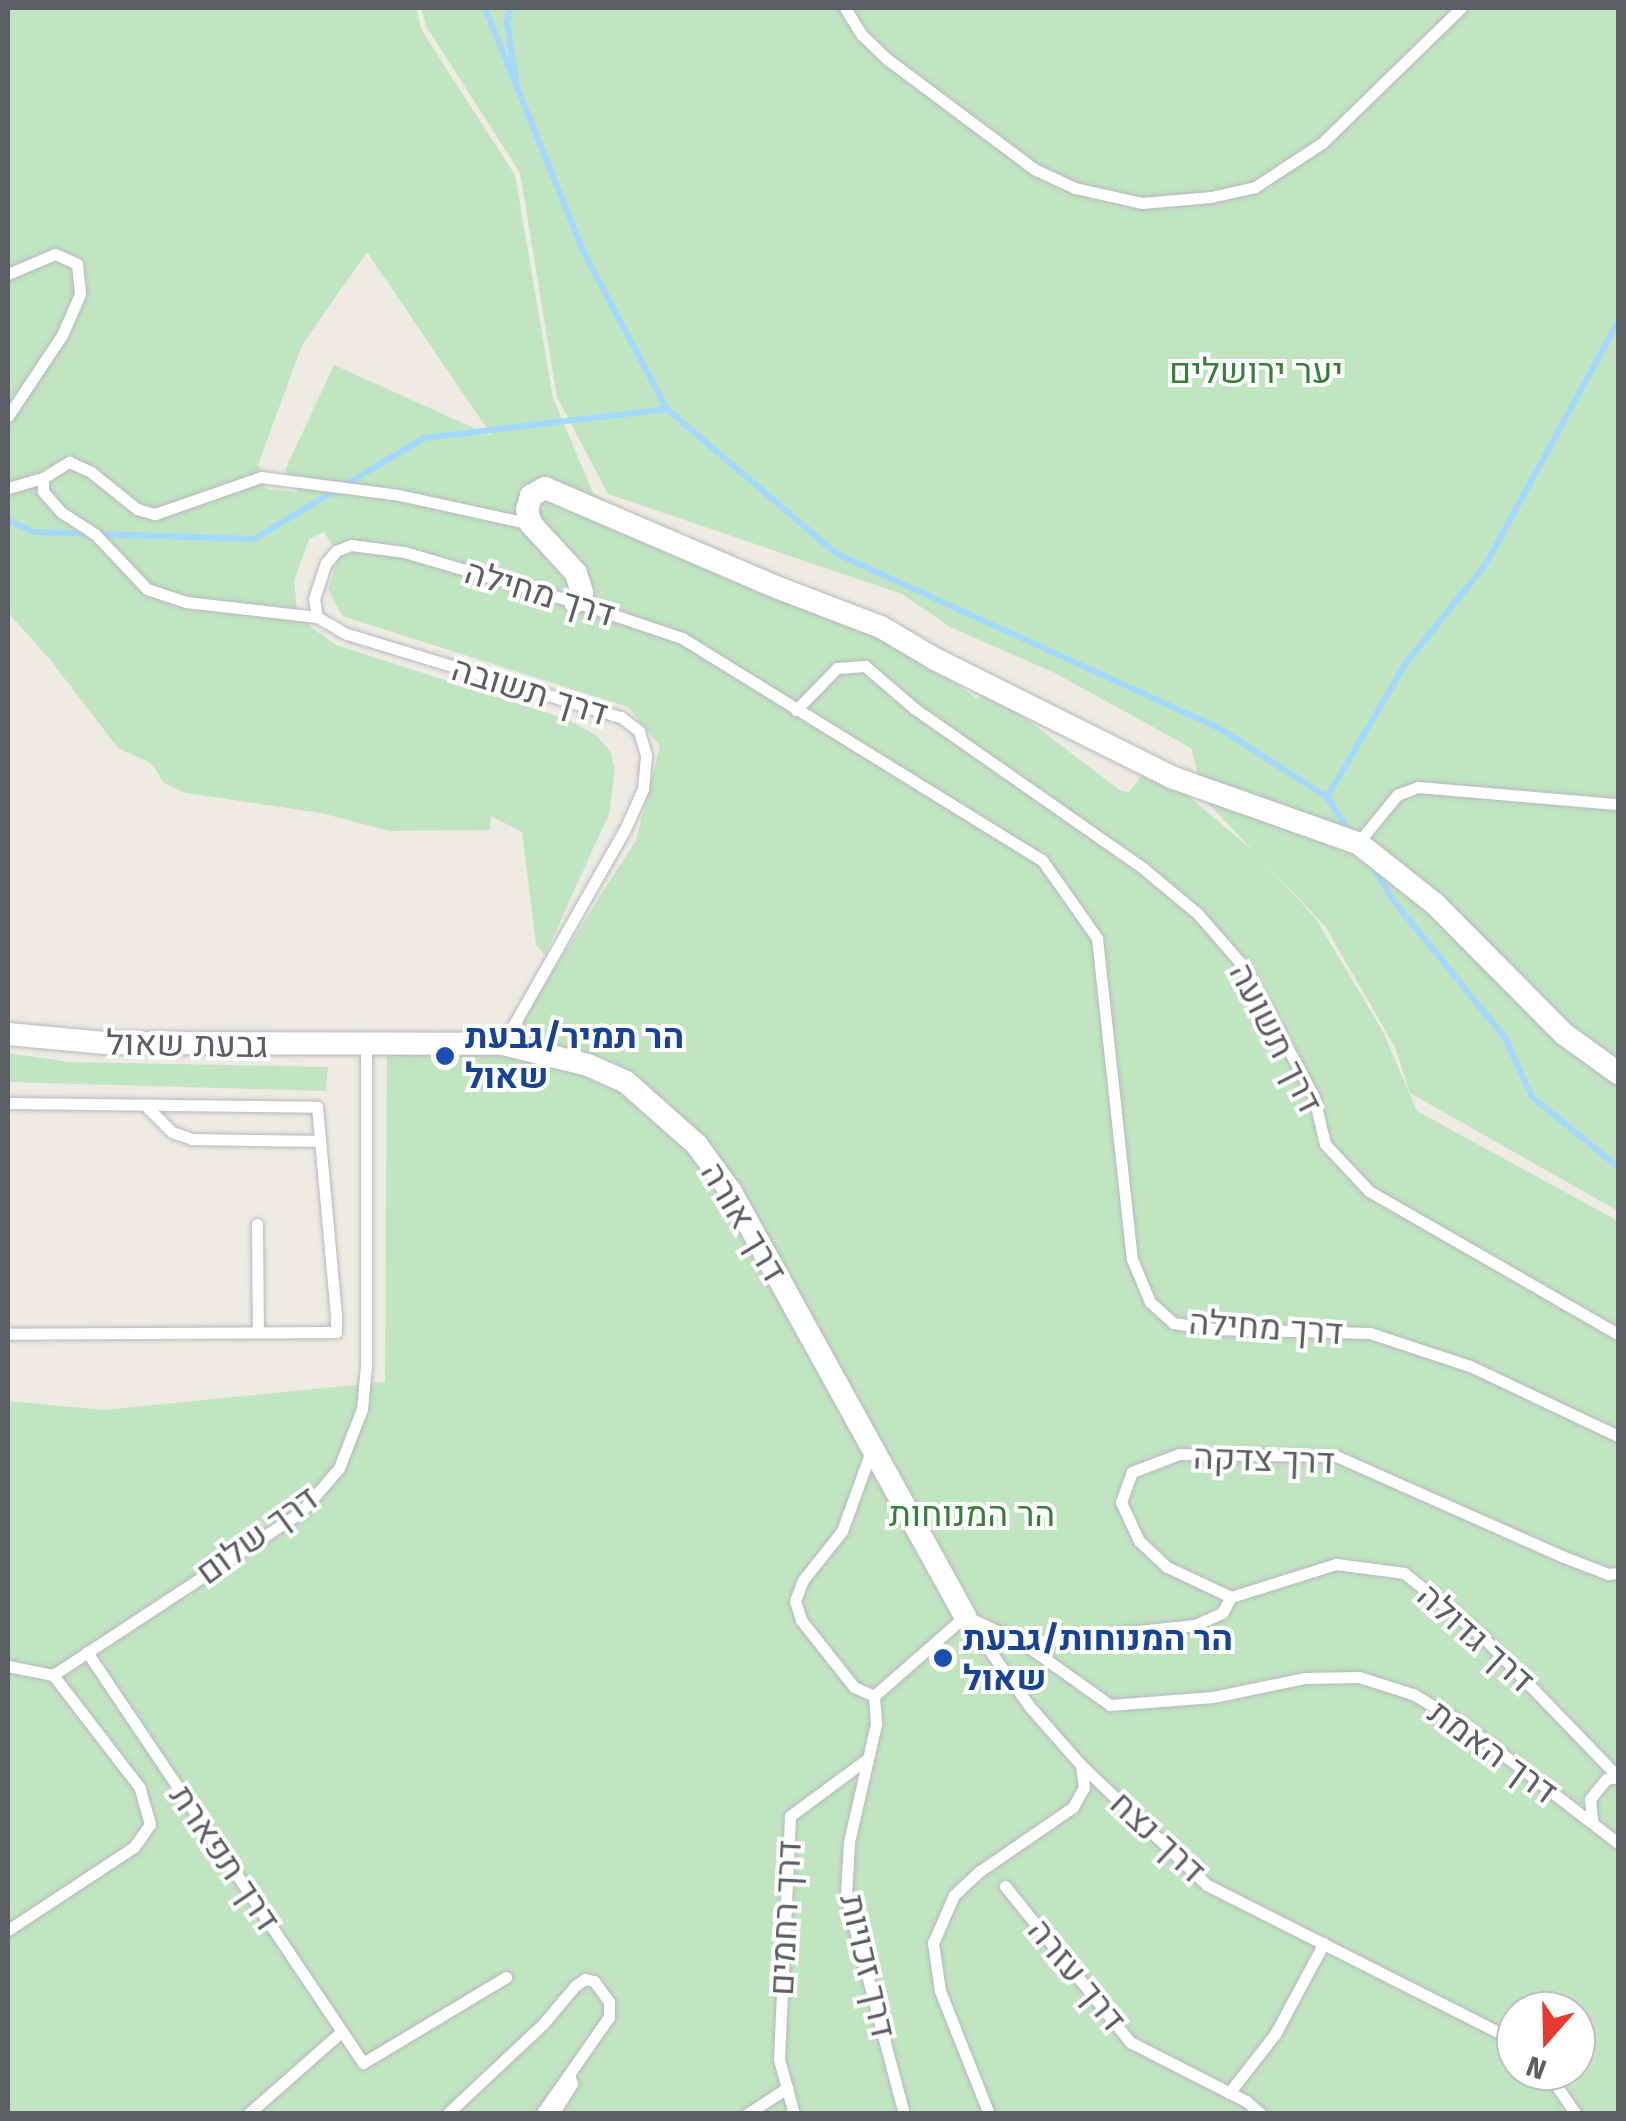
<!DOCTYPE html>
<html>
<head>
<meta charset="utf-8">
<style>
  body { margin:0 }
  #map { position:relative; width:1626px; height:2121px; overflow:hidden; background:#eeebe3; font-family:"Fira Sans",Heebo,sans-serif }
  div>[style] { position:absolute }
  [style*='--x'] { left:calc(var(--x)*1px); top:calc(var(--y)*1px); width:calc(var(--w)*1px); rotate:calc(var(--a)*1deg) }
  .green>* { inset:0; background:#c1e5c0 }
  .stream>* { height:6px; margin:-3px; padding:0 3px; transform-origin:3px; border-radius:3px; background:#a3d9fe }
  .roads { filter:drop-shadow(0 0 2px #b6b9bd) drop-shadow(0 0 2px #b6b9bd) }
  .lane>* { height:11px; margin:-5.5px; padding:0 5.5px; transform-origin:5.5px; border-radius:5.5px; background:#fff }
  .street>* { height:22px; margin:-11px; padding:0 11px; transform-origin:11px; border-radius:11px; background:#fff }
  .dots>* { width:28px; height:28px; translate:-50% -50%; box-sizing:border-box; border:5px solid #fff; border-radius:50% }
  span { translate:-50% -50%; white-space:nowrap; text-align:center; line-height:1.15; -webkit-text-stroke:8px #fff; paint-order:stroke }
  .park-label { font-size:35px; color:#358136 }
  .street-label { font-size:35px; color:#5b5f64 }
  .transit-label { font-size:35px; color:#164399; font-weight:700 }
  .left { translate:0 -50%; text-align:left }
  .frame { position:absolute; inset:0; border:10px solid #5b5f64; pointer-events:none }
  .north { position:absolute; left:1496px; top:1991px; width:100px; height:100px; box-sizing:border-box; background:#fff; border:2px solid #bdbfc1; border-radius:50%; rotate:200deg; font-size:28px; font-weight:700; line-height:40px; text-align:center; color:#5b5f64 }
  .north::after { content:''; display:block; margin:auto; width:35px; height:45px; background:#e73930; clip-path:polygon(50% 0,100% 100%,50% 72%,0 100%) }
</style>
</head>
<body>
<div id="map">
  <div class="green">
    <div style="clip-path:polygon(evenodd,8px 8px,416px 8px,422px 31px,515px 175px,553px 398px,593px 493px,690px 553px,890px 636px,977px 699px,988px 690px,1121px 791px,1129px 792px,1147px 769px,1181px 790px,1256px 853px,1316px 919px,1383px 1032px,1417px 1111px,1618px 1221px,1618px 2113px,8px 2113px,8px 1401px,104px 1410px,385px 1382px,387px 1045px,515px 1030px,636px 840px,660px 746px,628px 707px,342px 616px,328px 589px,339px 556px,324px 532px,309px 539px,294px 581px,297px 609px,312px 628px,336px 645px,569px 720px,597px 736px,610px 751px,615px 770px,609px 814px,545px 955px,536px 944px,522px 832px,491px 816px,490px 830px,390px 831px,321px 813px,186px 793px,164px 783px,151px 763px,118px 748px,48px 657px,8px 613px,8px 8px,367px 252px,492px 436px,334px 365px,285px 470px,298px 492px,266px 489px,258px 465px,302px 345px,367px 252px,8px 8px,1516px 2011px,1576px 2011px,1576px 2071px,1516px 2071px,1516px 2011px)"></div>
    <div style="clip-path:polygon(421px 8px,1618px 8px,1618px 1211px,1410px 1093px,1395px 1047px,1325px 926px,1205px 800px,1191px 748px,1055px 673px,950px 627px,902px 594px,608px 494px,557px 397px,520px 173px,426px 26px)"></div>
    <div style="clip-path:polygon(8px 1053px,69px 1062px,328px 1067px,326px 1091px,8px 1082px)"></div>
  </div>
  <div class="stream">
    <div style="--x:485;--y:8;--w:266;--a:68"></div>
    <div style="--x:585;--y:255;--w:174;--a:62"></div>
    <div style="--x:667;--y:409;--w:223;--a:40.5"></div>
    <div style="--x:837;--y:554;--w:420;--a:24.5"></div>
    <div style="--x:1219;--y:728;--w:128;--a:32.6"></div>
    <div style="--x:1327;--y:797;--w:40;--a:57.1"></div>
    <div style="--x:511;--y:8;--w:14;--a:107"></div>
    <div style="--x:507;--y:21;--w:60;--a:81.3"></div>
    <div style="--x:8;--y:520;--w:29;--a:25"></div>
    <div style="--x:34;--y:532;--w:220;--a:1.8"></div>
    <div style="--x:254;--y:539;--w:198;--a:-30.7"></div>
    <div style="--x:424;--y:438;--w:245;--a:-6.8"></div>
    <div style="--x:1327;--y:797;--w:156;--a:-59.5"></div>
    <div style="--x:1406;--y:663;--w:127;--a:-51.1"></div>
    <div style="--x:1486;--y:564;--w:276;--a:-61.4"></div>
    <div style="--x:1370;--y:863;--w:44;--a:58.1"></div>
    <div style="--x:1393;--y:900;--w:178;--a:50.9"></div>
    <div style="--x:1505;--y:1038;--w:65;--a:65.4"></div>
    <div style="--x:1532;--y:1097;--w:111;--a:39.1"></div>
  </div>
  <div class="roads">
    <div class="lane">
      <div style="--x:845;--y:8;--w:32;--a:58"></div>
      <div style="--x:862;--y:35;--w:35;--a:44"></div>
      <div style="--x:887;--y:59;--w:184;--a:36.8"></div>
      <div style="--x:1034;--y:169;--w:45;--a:24.9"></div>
      <div style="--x:1075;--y:188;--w:69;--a:12.6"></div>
      <div style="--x:1142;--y:203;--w:69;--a:-5"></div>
      <div style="--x:1211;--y:197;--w:45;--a:-12.8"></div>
      <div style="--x:1255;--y:187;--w:80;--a:-33.3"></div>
      <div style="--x:1322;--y:143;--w:194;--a:-44.2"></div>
      <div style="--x:8;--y:274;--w:51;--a:-23.1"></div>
      <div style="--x:55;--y:254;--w:24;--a:24"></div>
      <div style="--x:77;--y:264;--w:30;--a:84"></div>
      <div style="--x:80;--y:294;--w:45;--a:113.7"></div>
      <div style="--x:62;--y:335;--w:97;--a:123.7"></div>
      <div style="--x:8;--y:488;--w:36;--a:-16"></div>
      <div style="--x:317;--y:617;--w:18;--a:-99"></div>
      <div style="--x:314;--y:599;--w:38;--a:-72"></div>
      <div style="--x:326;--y:563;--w:16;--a:-50"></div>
      <div style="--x:336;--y:551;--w:16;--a:-22"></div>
      <div style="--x:351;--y:545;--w:53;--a:7.5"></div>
      <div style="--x:404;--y:552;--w:178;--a:16.3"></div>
      <div style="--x:575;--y:602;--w:113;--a:18.6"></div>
      <div style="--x:682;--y:638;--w:423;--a:31.7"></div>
      <div style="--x:1042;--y:860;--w:95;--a:54.8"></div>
      <div style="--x:1097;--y:938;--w:323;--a:83.8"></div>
      <div style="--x:1132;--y:1259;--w:47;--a:67.3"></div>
      <div style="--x:1150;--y:1302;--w:31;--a:42"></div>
      <div style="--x:1173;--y:1323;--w:41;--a:8.3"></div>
      <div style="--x:1214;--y:1329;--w:156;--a:1.5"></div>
      <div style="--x:1370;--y:1333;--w:105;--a:18.3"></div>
      <div style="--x:1470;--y:1366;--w:164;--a:25.3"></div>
      <div style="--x:317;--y:617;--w:132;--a:-173.5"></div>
      <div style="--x:186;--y:602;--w:41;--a:-161.6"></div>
      <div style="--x:147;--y:589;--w:76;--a:-133.4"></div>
      <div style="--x:95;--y:534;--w:40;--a:-147.1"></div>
      <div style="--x:61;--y:512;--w:28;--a:-131"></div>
      <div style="--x:43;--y:491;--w:13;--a:-90"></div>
      <div style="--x:43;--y:478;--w:31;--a:-32"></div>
      <div style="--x:69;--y:462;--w:24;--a:24"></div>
      <div style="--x:91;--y:472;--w:59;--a:38.8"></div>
      <div style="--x:137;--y:509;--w:19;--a:16"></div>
      <div style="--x:155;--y:514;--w:112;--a:-19.2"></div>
      <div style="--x:261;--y:477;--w:139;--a:7.4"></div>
      <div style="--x:399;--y:495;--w:135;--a:12.4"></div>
      <div style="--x:317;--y:617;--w:34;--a:30"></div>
      <div style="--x:347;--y:634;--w:286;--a:16.9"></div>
      <div style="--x:621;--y:717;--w:23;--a:38"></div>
      <div style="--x:639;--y:731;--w:26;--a:74"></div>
      <div style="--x:646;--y:756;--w:33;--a:95"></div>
      <div style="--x:643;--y:789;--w:44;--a:114.2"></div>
      <div style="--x:625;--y:829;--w:247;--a:119.6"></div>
      <div style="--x:796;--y:710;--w:59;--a:-45.7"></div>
      <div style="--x:837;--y:668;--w:28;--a:-4"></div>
      <div style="--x:865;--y:666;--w:66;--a:40.7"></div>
      <div style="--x:915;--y:709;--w:279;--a:34.9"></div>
      <div style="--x:1144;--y:869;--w:70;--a:39.8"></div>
      <div style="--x:1198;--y:914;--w:70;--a:49"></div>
      <div style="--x:1244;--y:967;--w:148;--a:61.7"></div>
      <div style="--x:1314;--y:1097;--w:48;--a:76.8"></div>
      <div style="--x:1325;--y:1144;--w:64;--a:46.9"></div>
      <div style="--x:1369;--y:1191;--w:287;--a:29.9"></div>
      <div style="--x:1358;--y:843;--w:62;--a:-50.9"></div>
      <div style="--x:1397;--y:795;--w:22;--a:-21"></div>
      <div style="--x:1418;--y:787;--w:201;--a:4.9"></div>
      <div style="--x:8;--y:1103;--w:309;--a:0.7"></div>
      <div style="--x:317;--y:1107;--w:210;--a:84.8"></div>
      <div style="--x:336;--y:1316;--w:16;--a:90"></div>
      <div style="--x:336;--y:1332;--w:328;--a:179.7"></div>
      <div style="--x:145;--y:1105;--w:38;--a:45"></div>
      <div style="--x:172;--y:1132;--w:21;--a:19"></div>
      <div style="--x:192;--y:1139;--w:128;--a:0.9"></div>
      <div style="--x:257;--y:1224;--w:108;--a:89.5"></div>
      <div style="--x:870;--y:1454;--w:82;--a:110"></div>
      <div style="--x:842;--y:1531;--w:63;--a:128.5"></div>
      <div style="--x:803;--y:1580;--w:22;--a:111"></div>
      <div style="--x:795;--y:1601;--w:20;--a:72"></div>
      <div style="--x:801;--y:1620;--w:85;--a:51.7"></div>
      <div style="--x:854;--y:1687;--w:22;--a:24"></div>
      <div style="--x:1231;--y:1597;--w:71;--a:-154.9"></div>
      <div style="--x:1167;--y:1567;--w:38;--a:-137"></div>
      <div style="--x:1139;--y:1541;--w:43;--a:-114.8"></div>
      <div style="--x:1121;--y:1502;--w:32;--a:-70"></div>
      <div style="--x:1132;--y:1472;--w:50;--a:-21"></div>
      <div style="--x:1179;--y:1454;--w:157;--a:0.7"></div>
      <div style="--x:1336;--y:1456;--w:249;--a:23.9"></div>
      <div style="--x:1564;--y:1557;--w:47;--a:21.1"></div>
      <div style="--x:1608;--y:1574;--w:10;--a:-6"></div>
      <div style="--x:965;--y:1616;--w:64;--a:25"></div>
      <div style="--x:1023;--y:1643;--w:173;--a:-6"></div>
      <div style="--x:1195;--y:1625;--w:30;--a:-24"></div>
      <div style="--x:1222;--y:1613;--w:18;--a:-61"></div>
      <div style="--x:1231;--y:1597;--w:110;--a:-17.4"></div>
      <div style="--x:1336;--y:1564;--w:69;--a:7.5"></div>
      <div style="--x:1404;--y:1573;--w:102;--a:39"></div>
      <div style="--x:1483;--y:1637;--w:194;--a:46"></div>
      <div style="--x:967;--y:1619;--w:108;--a:54.4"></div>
      <div style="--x:1030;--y:1707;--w:77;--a:48.7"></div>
      <div style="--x:1081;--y:1765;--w:174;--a:43.6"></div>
      <div style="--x:1207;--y:1885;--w:346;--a:26.8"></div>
      <div style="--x:1023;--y:1643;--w:107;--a:35.5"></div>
      <div style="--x:1110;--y:1705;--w:103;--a:-4.4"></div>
      <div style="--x:1213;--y:1697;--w:94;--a:-11.7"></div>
      <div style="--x:1305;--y:1678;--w:54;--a:-1.1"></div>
      <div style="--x:1359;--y:1677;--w:57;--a:17.5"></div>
      <div style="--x:1413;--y:1694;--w:62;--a:31.1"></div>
      <div style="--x:1466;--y:1726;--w:192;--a:37.6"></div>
      <div style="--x:87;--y:1652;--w:495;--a:56.1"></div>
      <div style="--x:363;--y:2063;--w:167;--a:-31"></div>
      <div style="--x:8;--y:1666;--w:46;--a:11.3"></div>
      <div style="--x:53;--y:1675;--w:297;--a:-33.3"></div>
      <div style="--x:301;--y:1512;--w:58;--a:-49.2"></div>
      <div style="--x:339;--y:1468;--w:63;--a:-68.7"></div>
      <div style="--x:362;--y:1409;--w:43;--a:-84.7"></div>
      <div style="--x:366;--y:1366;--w:320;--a:-90"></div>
      <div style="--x:874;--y:1696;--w:28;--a:86"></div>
      <div style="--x:876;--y:1724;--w:121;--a:102.9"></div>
      <div style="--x:849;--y:1842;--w:54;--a:93.2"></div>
      <div style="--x:846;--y:1896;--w:226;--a:75.1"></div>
      <div style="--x:874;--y:1696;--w:121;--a:-41.3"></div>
      <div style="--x:1592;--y:1820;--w:21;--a:-95"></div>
      <div style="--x:1590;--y:1799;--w:26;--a:-51"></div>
      <div style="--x:1606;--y:1779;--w:12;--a:-9"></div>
      <div style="--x:1005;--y:1886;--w:200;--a:51.3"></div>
      <div style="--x:1130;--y:2042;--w:130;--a:27"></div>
      <div style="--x:1246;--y:2101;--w:20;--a:41"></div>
      <div style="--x:8;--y:1930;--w:151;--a:-33.4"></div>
      <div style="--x:134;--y:1847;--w:28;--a:-55"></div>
      <div style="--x:150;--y:1824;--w:37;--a:-106"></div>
      <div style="--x:140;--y:1788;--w:143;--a:-127.6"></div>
      <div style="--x:1546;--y:2071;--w:52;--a:55.1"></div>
      <div style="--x:1229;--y:2093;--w:75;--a:-52.1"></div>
      <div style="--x:1275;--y:2034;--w:103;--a:-61.7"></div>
      <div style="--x:248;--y:2114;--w:125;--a:-41.4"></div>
      <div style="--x:447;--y:2114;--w:132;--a:-43.2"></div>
      <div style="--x:543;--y:2024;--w:50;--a:-49.9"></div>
      <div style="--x:575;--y:1986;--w:12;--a:-35"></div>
      <div style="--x:585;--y:1979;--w:9;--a:13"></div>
      <div style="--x:594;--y:1981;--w:26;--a:54"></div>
      <div style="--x:609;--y:2002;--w:15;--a:90"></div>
      <div style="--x:609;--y:2017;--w:118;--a:125"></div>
      <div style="--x:553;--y:2114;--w:36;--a:-58"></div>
      <div style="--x:572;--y:2084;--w:10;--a:-107"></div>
      <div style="--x:747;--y:2114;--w:48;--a:-33"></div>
      <div style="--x:794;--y:2114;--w:57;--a:-105.3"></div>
      <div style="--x:779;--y:2059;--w:243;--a:-87.4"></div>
      <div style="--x:790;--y:1816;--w:96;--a:-36.5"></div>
      <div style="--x:989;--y:2114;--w:132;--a:-111.7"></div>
      <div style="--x:940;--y:1991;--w:49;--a:-98.3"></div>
      <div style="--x:933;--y:1943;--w:52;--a:-66.4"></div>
      <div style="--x:954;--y:1895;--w:35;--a:-43"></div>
      <div style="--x:980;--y:1871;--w:113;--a:-34.5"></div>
      <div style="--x:1073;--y:1807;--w:23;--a:-61"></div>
      <div style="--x:1084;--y:1787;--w:22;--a:-98"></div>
    </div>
    <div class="street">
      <div style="--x:575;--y:602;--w:12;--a:-55"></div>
      <div style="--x:582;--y:592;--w:20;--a:-108"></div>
      <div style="--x:576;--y:573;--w:67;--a:-132.6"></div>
      <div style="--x:531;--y:524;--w:15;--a:-106"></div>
      <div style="--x:527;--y:510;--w:15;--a:-74"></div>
      <div style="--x:531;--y:496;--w:16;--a:-30"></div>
      <div style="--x:545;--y:488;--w:251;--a:23.2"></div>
      <div style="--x:776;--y:587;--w:112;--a:20.9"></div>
      <div style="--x:881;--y:627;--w:63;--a:30.7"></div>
      <div style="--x:935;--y:659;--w:267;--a:26.5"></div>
      <div style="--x:1174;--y:778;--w:195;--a:19.5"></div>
      <div style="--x:1358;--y:843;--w:98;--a:38.4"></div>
      <div style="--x:1435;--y:904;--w:183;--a:45.2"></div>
      <div style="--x:1564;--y:1034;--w:67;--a:35.8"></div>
      <div style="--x:8;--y:1034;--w:97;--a:5.3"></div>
      <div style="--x:105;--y:1043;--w:398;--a:0.1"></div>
      <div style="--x:503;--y:1044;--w:88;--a:13.9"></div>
      <div style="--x:588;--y:1065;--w:42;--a:24.1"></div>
      <div style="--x:626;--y:1082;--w:95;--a:41.6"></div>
      <div style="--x:697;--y:1145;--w:58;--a:54.1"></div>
      <div style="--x:731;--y:1192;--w:484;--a:61.1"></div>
    </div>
  </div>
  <div class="dots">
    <div style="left:445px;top:1056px;background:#1a4fb4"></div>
    <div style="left:943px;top:1658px;background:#1a4fb4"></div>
  </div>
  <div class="park-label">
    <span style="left:1256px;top:371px">יער ירושלים</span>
    <span style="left:972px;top:1514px">הר המנוחות</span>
  </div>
  <div class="street-label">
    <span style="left:540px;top:593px;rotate:17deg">דרך מחילה</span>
    <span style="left:530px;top:691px;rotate:17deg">דרך תשובה</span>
    <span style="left:1276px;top:1038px;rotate:63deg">דרך תשועה</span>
    <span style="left:187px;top:1044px;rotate:1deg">גבעת שאול</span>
    <span style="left:744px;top:1222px;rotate:59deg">דרך אורה</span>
    <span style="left:1266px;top:1327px;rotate:4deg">דרך מחילה</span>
    <span style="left:1264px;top:1459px;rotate:2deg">דרך צדקה</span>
    <span style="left:257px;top:1535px;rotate:-36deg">דרך שלום</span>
    <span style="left:1476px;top:1638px;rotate:42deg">דרך גדולה</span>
    <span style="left:1493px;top:1752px;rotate:36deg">דרך האמת</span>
    <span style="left:1158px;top:1837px;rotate:43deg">דרך נצח</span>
    <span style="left:225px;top:1858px;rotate:56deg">דרך תפארת</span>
    <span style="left:785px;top:1918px;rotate:-87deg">דרך רחמים</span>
    <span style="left:868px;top:1966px;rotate:77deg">דרך זכויות</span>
    <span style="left:1077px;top:1975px;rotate:51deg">דרך עזרה</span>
  </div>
  <div class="transit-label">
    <span class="left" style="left:465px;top:1056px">הר תמיר/גבעת<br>שאול</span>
    <span class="left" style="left:963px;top:1658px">הר המנוחות/גבעת<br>שאול</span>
  </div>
  <div class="frame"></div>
  <div class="north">N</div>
</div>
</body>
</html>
